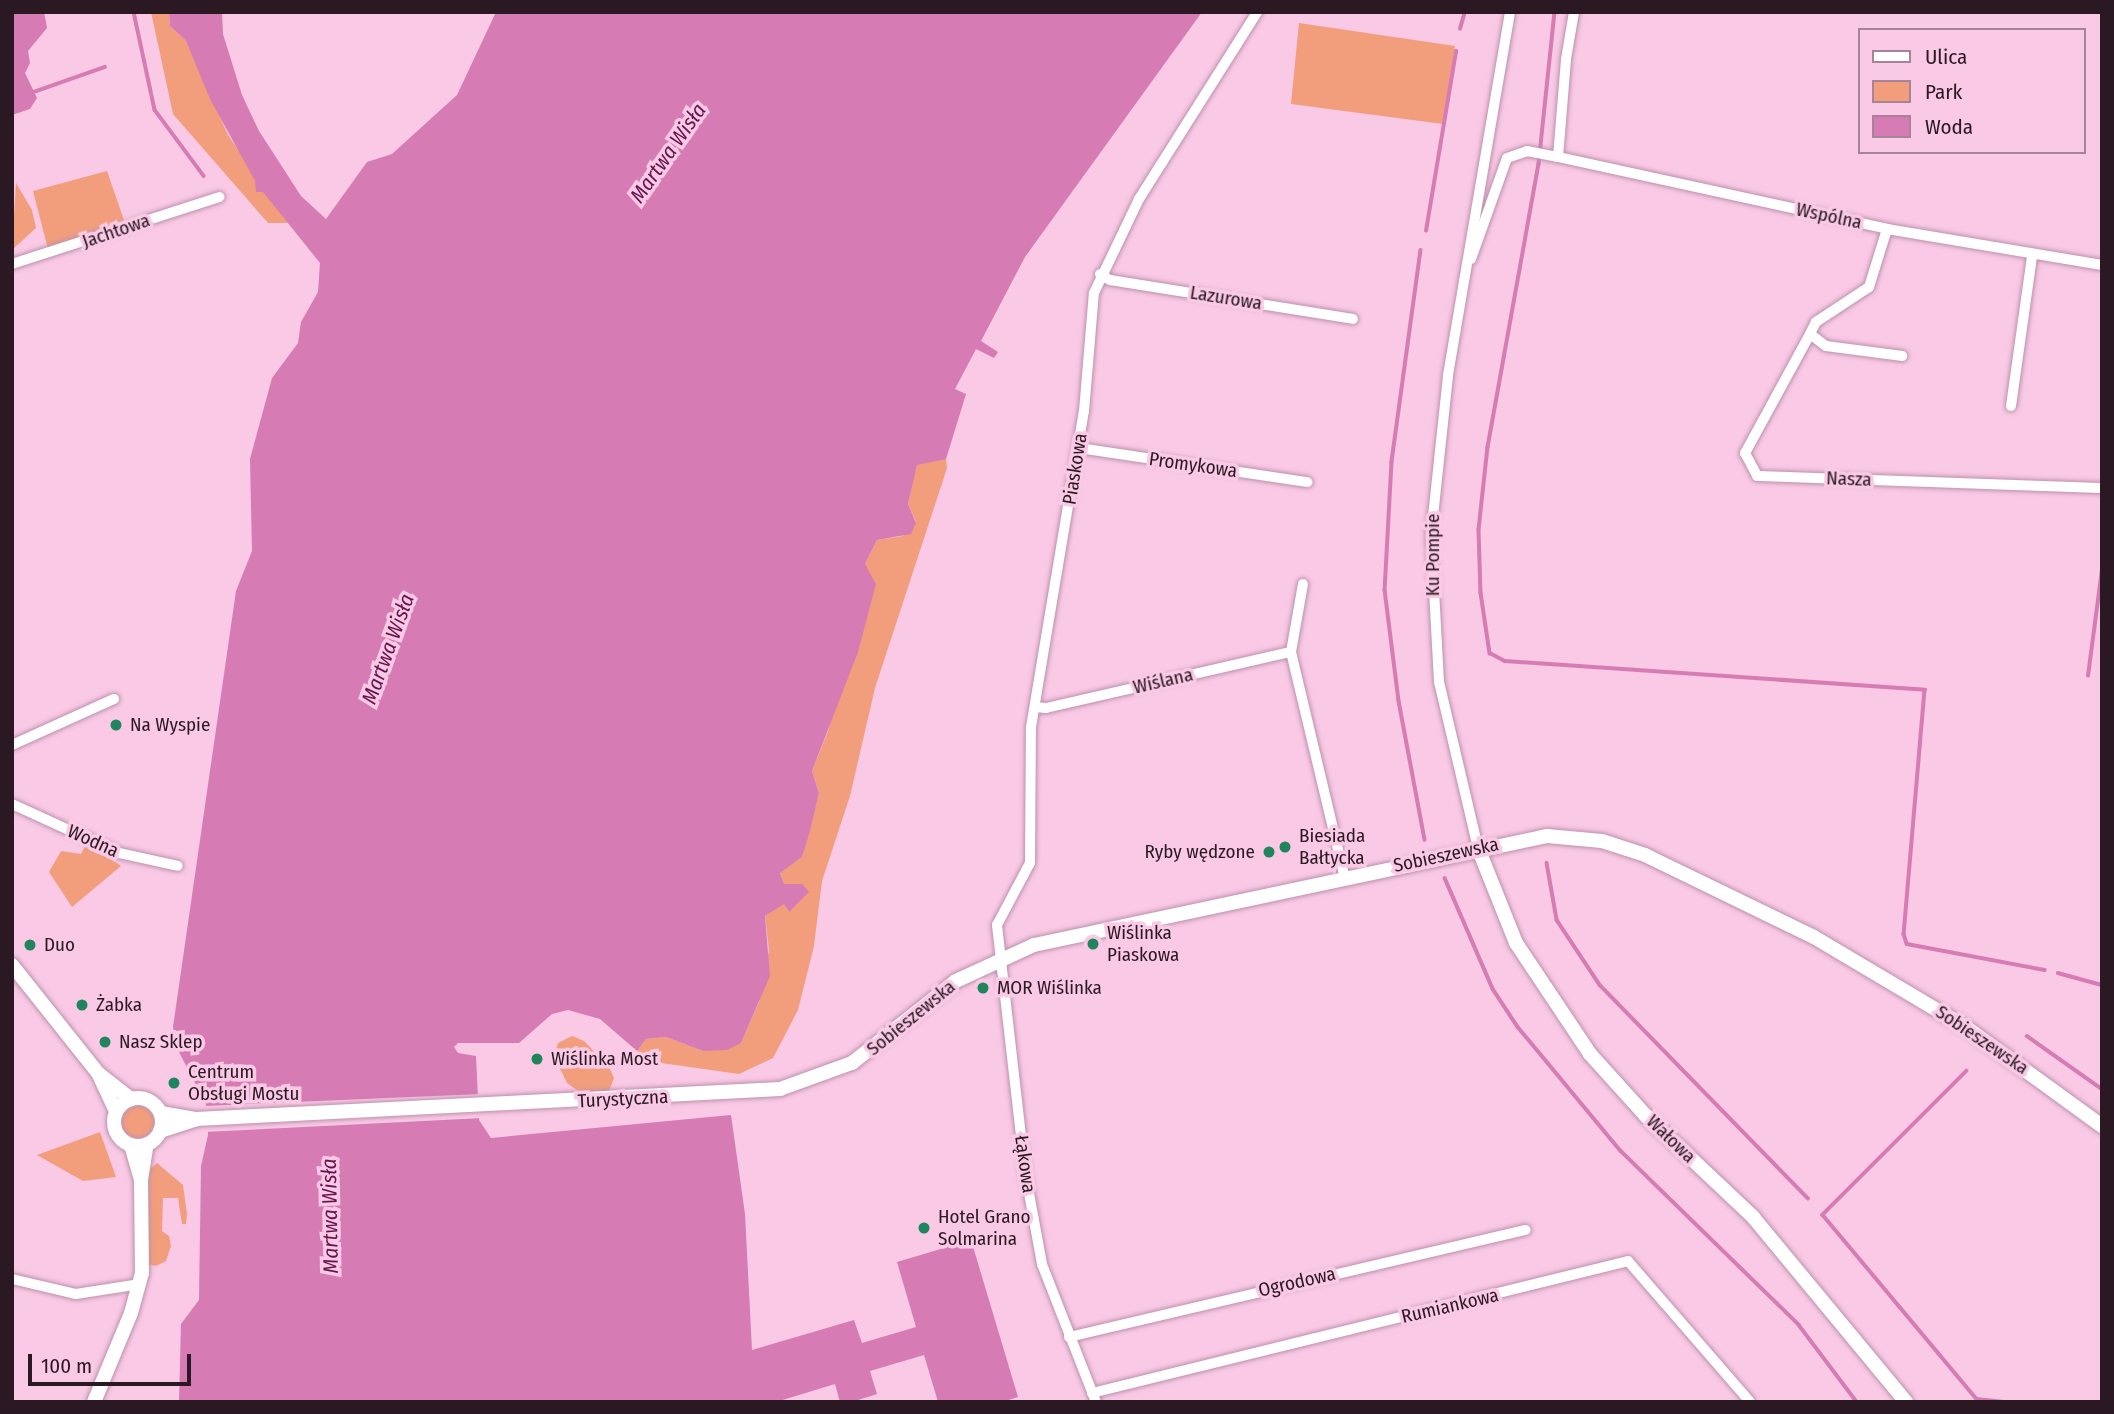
<!DOCTYPE html>
<html>
<head>
<meta charset="utf-8">
<style>
  body { margin:0 }
  #map { position:relative; width:2114px; height:1414px; overflow:hidden; background:#f9c9e5; font-family:"Fira Sans Condensed",sans-serif }
  div>[style] { position:absolute }
  [style*='--x'] { left:calc(var(--x)*1px); top:calc(var(--y)*1px); width:calc(var(--w)*1px); rotate:calc(var(--a)*1deg) }
  .green>* { inset:0; background:#f29e7d }
  .round { border-radius:50% }
  .water>* { inset:0; background:#d67bb4 }
  .pier>* { inset:0; background:#f9c9e5 }
  .stream>* { height:3.5px; margin:-1.75px; padding:0 1.75px; transform-origin:1.75px; border-radius:1.75px; background:#d67bb4 }
  .roads { filter:drop-shadow(0 0 2px #be91ac) drop-shadow(0 0 2px #be91ac) }
  .street>* { height:10px; margin:-5px; padding:0 5px; transform-origin:5px; border-radius:5px; background:#fff }
  .secondary>* { height:14px; margin:-7px; padding:0 7px; transform-origin:7px; border-radius:7px; background:#fff }
  .secondary>.ring { margin:-7px; padding:0; box-sizing:content-box; background:none; border:14px solid #fff; border-radius:50% }
  .dots>* { width:19px; height:19px; translate:-50% -50%; box-sizing:border-box; border:4px solid #f9c9e5; border-radius:50% }
  span { translate:-50% -50%; white-space:nowrap; text-align:center; line-height:1.15; -webkit-text-stroke:7px #f9c9e5; paint-order:stroke }
  .street-label { font-size:19px; color:#2a1923 }
  .poi-label { font-size:19px; color:#2a1923 }
  .left { translate:0 -50%; text-align:left }
  .right { translate:-100% -50%; text-align:right }
  .water-label { font-size:21px; color:#65134d; font-style:italic }
  .frame { position:absolute; inset:0; border:14px solid #2a1923; pointer-events:none }
  .legend { position:absolute; left:1858px; top:28px; width:228px; height:126px; box-sizing:border-box; background:#f9c9e5; border:2px solid #a68397; margin:0; padding:9px 12px; list-style:none; font-size:21px; color:#2a1923 }
  .legend li { display:flex; align-items:center; gap:14px; height:35px }
  .legend b { width:35px; border:2px solid #a68397 }
  .scale { position:absolute; left:28px; top:1354px; width:163px; height:32px; box-sizing:border-box; border:4px solid #2a1923; border-top:0; padding-left:9px; font-size:21px; line-height:24px; white-space:nowrap; color:#2a1923; -webkit-text-stroke:5px #f9c9e5; paint-order:stroke }
</style>
</head>
<body>
<div id="map">
  <div class="green">
    <div style="clip-path:polygon(151px 12px,169px 12px,170px 26px,186px 41px,228px 135px,288px 223px,268px 223px,173px 114px)"></div>
    <div style="clip-path:polygon(1299px 23px,1455px 46px,1443px 124px,1291px 104px)"></div>
    <div style="clip-path:polygon(107px 171px,126px 226px,48px 249px,33px 191px)"></div>
    <div style="clip-path:polygon(16px 183px,32px 210px,36px 228px,12px 250px)"></div>
    <div style="clip-path:polygon(929px 459px,946px 459px,947px 468px,875px 688px,850px 796px,822px 881px,814px 946px,798px 1010px,773px 1058px,739px 1074px,654px 1062px,637px 1051px,646px 1039px,666px 1037px,703px 1051px,741px 1043px,759px 1002px,769px 950px,765px 916px,784px 903px,788px 911px,801px 884px,784px 885px,780px 872px,802px 857px,819px 793px,812px 771px,828px 731px,865px 564px,877px 540px,903px 536px,916px 522px,908px 504px,913px 480px,917px 465px)"></div>
    <div style="clip-path:polygon(87px 842px,121px 866px,72px 907px,49px 872px,61px 851px,81px 854px)"></div>
    <div style="clip-path:polygon(572px 1036px,584px 1041px,609px 1067px,614px 1078px,609px 1091px,581px 1093px,567px 1083px,554px 1056px,558px 1043px)"></div>
    <div class="round" style="left:122px;top:1106px;width:32px;height:32px"></div>
    <div style="clip-path:polygon(100px 1132px,116px 1177px,83px 1181px,37px 1155px)"></div>
    <div style="clip-path:polygon(157px 1163px,183px 1185px,187px 1214px,186px 1224px,182px 1224px,178px 1198px,163px 1198px,162px 1231px,169px 1236px,171px 1246px,166px 1261px,156px 1266px,147px 1264px,148px 1188px,149px 1170px)"></div>
  </div>
  <div class="water">
    <div style="clip-path:polygon(12px 12px,44px 12px,47px 28px,28px 51px,30px 63px,25px 73px,37px 98px,30px 109px,12px 115px)"></div>
    <div style="clip-path:polygon(169px 12px,222px 12px,223px 34px,242px 95px,259px 131px,301px 196px,326px 219px,367px 162px,392px 154px,457px 95px,496px 12px,1202px 12px,1025px 257px,981px 341px,998px 352px,994px 358px,976px 349px,955px 389px,966px 394px,946px 459px,917px 465px,908px 504px,916px 523px,911px 534px,877px 540px,865px 564px,876px 584px,858px 652px,812px 771px,819px 793px,810px 831px,802px 857px,780px 873px,784px 884px,802px 884px,809px 892px,789px 912px,784px 904px,765px 916px,770px 976px,741px 1043px,727px 1050px,703px 1051px,666px 1037px,646px 1039px,637px 1051px,600px 1019px,568px 1010px,552px 1014px,519px 1043px,458px 1043px,454px 1047px,458px 1053px,476px 1056px,479px 1120px,491px 1138px,731px 1115px,745px 1214px,752px 1350px,854px 1320px,862px 1343px,916px 1327px,897px 1262px,971px 1240px,1018px 1397px,1002px 1402px,938px 1402px,924px 1355px,870px 1371px,877px 1394px,852px 1402px,840px 1402px,835px 1384px,776px 1402px,179px 1402px,181px 1324px,199px 1300px,201px 1166px,208px 1135px,206px 1105px,177px 1048px,173px 1027px,236px 591px,252px 551px,250px 459px,272px 378px,298px 343px,301px 322px,318px 292px,320px 263px,263px 192px,256px 192px,255px 181px,210px 99px,186px 41px,170px 26px)"></div>
  </div>
  <div class="pier">
    <div style="clip-path:polygon(482px 1094px,483px 1118px,204px 1132px,203px 1106px)"></div>
  </div>
  <div class="stream">
    <div style="--x:134;--y:12;--w:100;--a:77.9"></div>
    <div style="--x:155;--y:110;--w:82;--a:53.4"></div>
    <div style="--x:1555;--y:12;--w:153;--a:96"></div>
    <div style="--x:1539;--y:164;--w:288;--a:100.2"></div>
    <div style="--x:1488;--y:447;--w:83;--a:96.2"></div>
    <div style="--x:1479;--y:530;--w:63;--a:88.2"></div>
    <div style="--x:1481;--y:593;--w:61;--a:81.5"></div>
    <div style="--x:1490;--y:653;--w:17;--a:28"></div>
    <div style="--x:1505;--y:661;--w:421;--a:3.9"></div>
    <div style="--x:1925;--y:690;--w:245;--a:94.9"></div>
    <div style="--x:1904;--y:934;--w:10;--a:73"></div>
    <div style="--x:1907;--y:944;--w:140;--a:10.7"></div>
    <div style="--x:1460;--y:29;--w:18;--a:-74"></div>
    <div style="--x:34;--y:92;--w:75;--a:-19.4"></div>
    <div style="--x:1426;--y:231;--w:182;--a:-80.5"></div>
    <div style="--x:1421;--y:250;--w:214;--a:97.8"></div>
    <div style="--x:1392;--y:462;--w:128;--a:93.1"></div>
    <div style="--x:1385;--y:590;--w:112;--a:82.8"></div>
    <div style="--x:1399;--y:701;--w:141;--a:79.4"></div>
    <div style="--x:2088;--y:676;--w:108;--a:-82.5"></div>
    <div style="--x:1547;--y:863;--w:58;--a:80"></div>
    <div style="--x:1557;--y:920;--w:78;--a:56.5"></div>
    <div style="--x:1600;--y:985;--w:298;--a:45.7"></div>
    <div style="--x:1445;--y:878;--w:121;--a:66.6"></div>
    <div style="--x:1493;--y:989;--w:45;--a:56.7"></div>
    <div style="--x:1518;--y:1027;--w:161;--a:50.3"></div>
    <div style="--x:1621;--y:1151;--w:249;--a:44.3"></div>
    <div style="--x:1799;--y:1325;--w:96;--a:53"></div>
    <div style="--x:2058;--y:973;--w:46;--a:15.3"></div>
    <div style="--x:2027;--y:1036;--w:92;--a:35.2"></div>
    <div style="--x:1967;--y:1071;--w:204;--a:135"></div>
    <div style="--x:1823;--y:1215;--w:240;--a:50.1"></div>
    <div style="--x:1977;--y:1399;--w:27;--a:6"></div>
  </div>
  <div class="roads">
    <div class="street">
      <div style="--x:1558;--y:157;--w:337;--a:12.3"></div>
      <div style="--x:1887;--y:229;--w:218;--a:9.5"></div>
      <div style="--x:1887;--y:229;--w:61;--a:107.2"></div>
      <div style="--x:1869;--y:287;--w:64;--a:146.6"></div>
      <div style="--x:1816;--y:322;--w:13;--a:117"></div>
      <div style="--x:1810;--y:334;--w:20;--a:37"></div>
      <div style="--x:1826;--y:346;--w:77;--a:7.5"></div>
      <div style="--x:1471;--y:259;--w:107;--a:-70.4"></div>
      <div style="--x:1507;--y:158;--w:21;--a:-19"></div>
      <div style="--x:1527;--y:151;--w:32;--a:11"></div>
      <div style="--x:1558;--y:157;--w:98;--a:-85.3"></div>
      <div style="--x:1566;--y:59;--w:48;--a:-80.3"></div>
      <div style="--x:12;--y:264;--w:218;--a:-17.9"></div>
      <div style="--x:1100;--y:274;--w:12;--a:31"></div>
      <div style="--x:1110;--y:280;--w:246;--a:9.1"></div>
      <div style="--x:1810;--y:334;--w:136;--a:118.6"></div>
      <div style="--x:1745;--y:453;--w:26;--a:62"></div>
      <div style="--x:1757;--y:476;--w:345;--a:2"></div>
      <div style="--x:2011;--y:406;--w:151;--a:-82"></div>
      <div style="--x:1079;--y:448;--w:231;--a:8.5"></div>
      <div style="--x:1291;--y:652;--w:69;--a:-80"></div>
      <div style="--x:1035;--y:707;--w:11;--a:5"></div>
      <div style="--x:1046;--y:708;--w:251;--a:-12.9"></div>
      <div style="--x:1291;--y:652;--w:232;--a:76.6"></div>
      <div style="--x:12;--y:745;--w:112;--a:-24.3"></div>
      <div style="--x:12;--y:804;--w:118;--a:24.6"></div>
      <div style="--x:119;--y:853;--w:60;--a:12.4"></div>
      <div style="--x:1478;--y:848;--w:171;--a:-103.2"></div>
      <div style="--x:1439;--y:682;--w:147;--a:-93.1"></div>
      <div style="--x:1431;--y:535;--w:161;--a:-83.9"></div>
      <div style="--x:1448;--y:375;--w:368;--a:-80.3"></div>
      <div style="--x:12;--y:1279;--w:66;--a:13.2"></div>
      <div style="--x:76;--y:1294;--w:65;--a:-8.9"></div>
      <div style="--x:1069;--y:1337;--w:469;--a:-13.2"></div>
      <div style="--x:1092;--y:1393;--w:552;--a:-13.83"></div>
      <div style="--x:1628;--y:1261;--w:186;--a:49.1"></div>
      <div style="--x:1096;--y:1402;--w:148;--a:-111.4"></div>
      <div style="--x:1042;--y:1264;--w:95;--a:-100.4"></div>
      <div style="--x:1025;--y:1171;--w:248;--a:-96.5"></div>
      <div style="--x:997;--y:925;--w:70;--a:-62"></div>
      <div style="--x:1030;--y:863;--w:136;--a:-89.6"></div>
      <div style="--x:1031;--y:727;--w:320;--a:-80.5"></div>
      <div style="--x:1084;--y:411;--w:118;--a:-85.2"></div>
      <div style="--x:1094;--y:293;--w:104;--a:-64.4"></div>
      <div style="--x:1139;--y:199;--w:221;--a:-57.7"></div>
    </div>
    <div class="secondary">
      <div style="--x:1478;--y:848;--w:102;--a:68.2"></div>
      <div style="--x:1516;--y:943;--w:133;--a:56.3"></div>
      <div style="--x:1590;--y:1054;--w:84;--a:47.9"></div>
      <div style="--x:1646;--y:1116;--w:147;--a:43.3"></div>
      <div style="--x:1753;--y:1217;--w:240;--a:50.4"></div>
      <div style="--x:12;--y:965;--w:138;--a:51.5"></div>
      <div style="--x:98;--y:1073;--w:42;--a:64.7"></div>
      <div style="--x:99;--y:1074;--w:41;--a:38"></div>
      <div class="ring" style="left:114px;top:1098px;width:34px;height:34px"></div>
      <div style="--x:161;--y:1113;--w:36;--a:10"></div>
      <div style="--x:196;--y:1119;--w:585;--a:-2.94"></div>
      <div style="--x:780;--y:1089;--w:77;--a:-19.9"></div>
      <div style="--x:852;--y:1063;--w:132;--a:-38.3"></div>
      <div style="--x:956;--y:981;--w:86;--a:-24.8"></div>
      <div style="--x:1034;--y:945;--w:524;--a:-12"></div>
      <div style="--x:1547;--y:836;--w:55;--a:5.2"></div>
      <div style="--x:1602;--y:841;--w:45;--a:18"></div>
      <div style="--x:1645;--y:855;--w:188;--a:25.9"></div>
      <div style="--x:1814;--y:937;--w:178;--a:30.7"></div>
      <div style="--x:1967;--y:1028;--w:167;--a:36"></div>
      <div style="--x:160;--y:1131;--w:38;--a:-18"></div>
      <div style="--x:131;--y:1145;--w:36;--a:74"></div>
      <div style="--x:94;--y:1402;--w:96;--a:-67.4"></div>
      <div style="--x:131;--y:1313;--w:41;--a:-74.6"></div>
      <div style="--x:142;--y:1273;--w:93;--a:-90.6"></div>
      <div style="--x:141;--y:1180;--w:36;--a:-81"></div>
    </div>
  </div>
  <div class="dots">
    <div style="left:116px;top:725px;background:#20845d"></div>
    <div style="left:1285px;top:847px;background:#20845d"></div>
    <div style="left:1269px;top:852px;background:#20845d"></div>
    <div style="left:1093px;top:944px;background:#20845d"></div>
    <div style="left:30px;top:945px;background:#20845d"></div>
    <div style="left:983px;top:988px;background:#20845d"></div>
    <div style="left:82px;top:1005px;background:#20845d"></div>
    <div style="left:105px;top:1042px;background:#20845d"></div>
    <div style="left:537px;top:1059px;background:#20845d"></div>
    <div style="left:174px;top:1083px;background:#20845d"></div>
    <div style="left:924px;top:1228px;background:#20845d"></div>
  </div>
  <div class="street-label">
    <span style="left:1829px;top:216px;rotate:12deg">Wspólna</span>
    <span style="left:116px;top:231px;rotate:-19deg">Jachtowa</span>
    <span style="left:1226px;top:298px;rotate:9deg">Lazurowa</span>
    <span style="left:1193px;top:465px;rotate:8deg">Promykowa</span>
    <span style="left:1075px;top:469px;rotate:-81deg">Piaskowa</span>
    <span style="left:1849px;top:479px;rotate:2deg">Nasza</span>
    <span style="left:1433px;top:555px;rotate:-90deg">Ku Pompie</span>
    <span style="left:1163px;top:681px;rotate:-13deg">Wiślana</span>
    <span style="left:93px;top:841px;rotate:24deg">Wodna</span>
    <span style="left:1446px;top:855px;rotate:-12deg">Sobieszewska</span>
    <span style="left:911px;top:1018px;rotate:-39deg">Sobieszewska</span>
    <span style="left:1982px;top:1040px;rotate:34deg">Sobieszewska</span>
    <span style="left:623px;top:1099px;rotate:-3deg">Turystyczna</span>
    <span style="left:1671px;top:1139px;rotate:44deg">Wałowa</span>
    <span style="left:1025px;top:1164px;rotate:82deg">Łąkowa</span>
    <span style="left:1297px;top:1282px;rotate:-13deg">Ogrodowa</span>
    <span style="left:1450px;top:1306px;rotate:-13deg">Rumiankowa</span>
  </div>
  <div class="poi-label">
    <span class="left" style="left:130px;top:725px">Na Wyspie</span>
    <span class="left" style="left:1299px;top:847px">Biesiada<br>Bałtycka</span>
    <span class="right" style="left:1255px;top:852px">Ryby wędzone</span>
    <span class="left" style="left:1107px;top:944px">Wiślinka<br>Piaskowa</span>
    <span class="left" style="left:44px;top:945px">Duo</span>
    <span class="left" style="left:997px;top:988px">MOR Wiślinka</span>
    <span class="left" style="left:96px;top:1005px">Żabka</span>
    <span class="left" style="left:119px;top:1042px">Nasz Sklep</span>
    <span class="left" style="left:551px;top:1059px">Wiślinka Most</span>
    <span class="left" style="left:188px;top:1083px">Centrum<br>Obsługi Mostu</span>
    <span class="left" style="left:938px;top:1228px">Hotel Grano<br>Solmarina</span>
  </div>
  <div class="water-label">
    <span style="left:668px;top:153px;rotate:-55deg">Martwa Wisła</span>
    <span style="left:388px;top:649px;rotate:-70deg">Martwa Wisła</span>
    <span style="left:330px;top:1216px;rotate:-91deg">Martwa Wisła</span>
  </div>
  <div class="frame"></div>
  <ul class="legend">
  <li><b style="height:9px;background:#fff"></b>Ulica</li>
  <li><b style="height:19px;background:#f29e7d"></b>Park</li>
  <li><b style="height:19px;background:#d67bb4"></b>Woda</li>
  </ul>
  <div class="scale">100 m</div>
</div>
</body>
</html>
